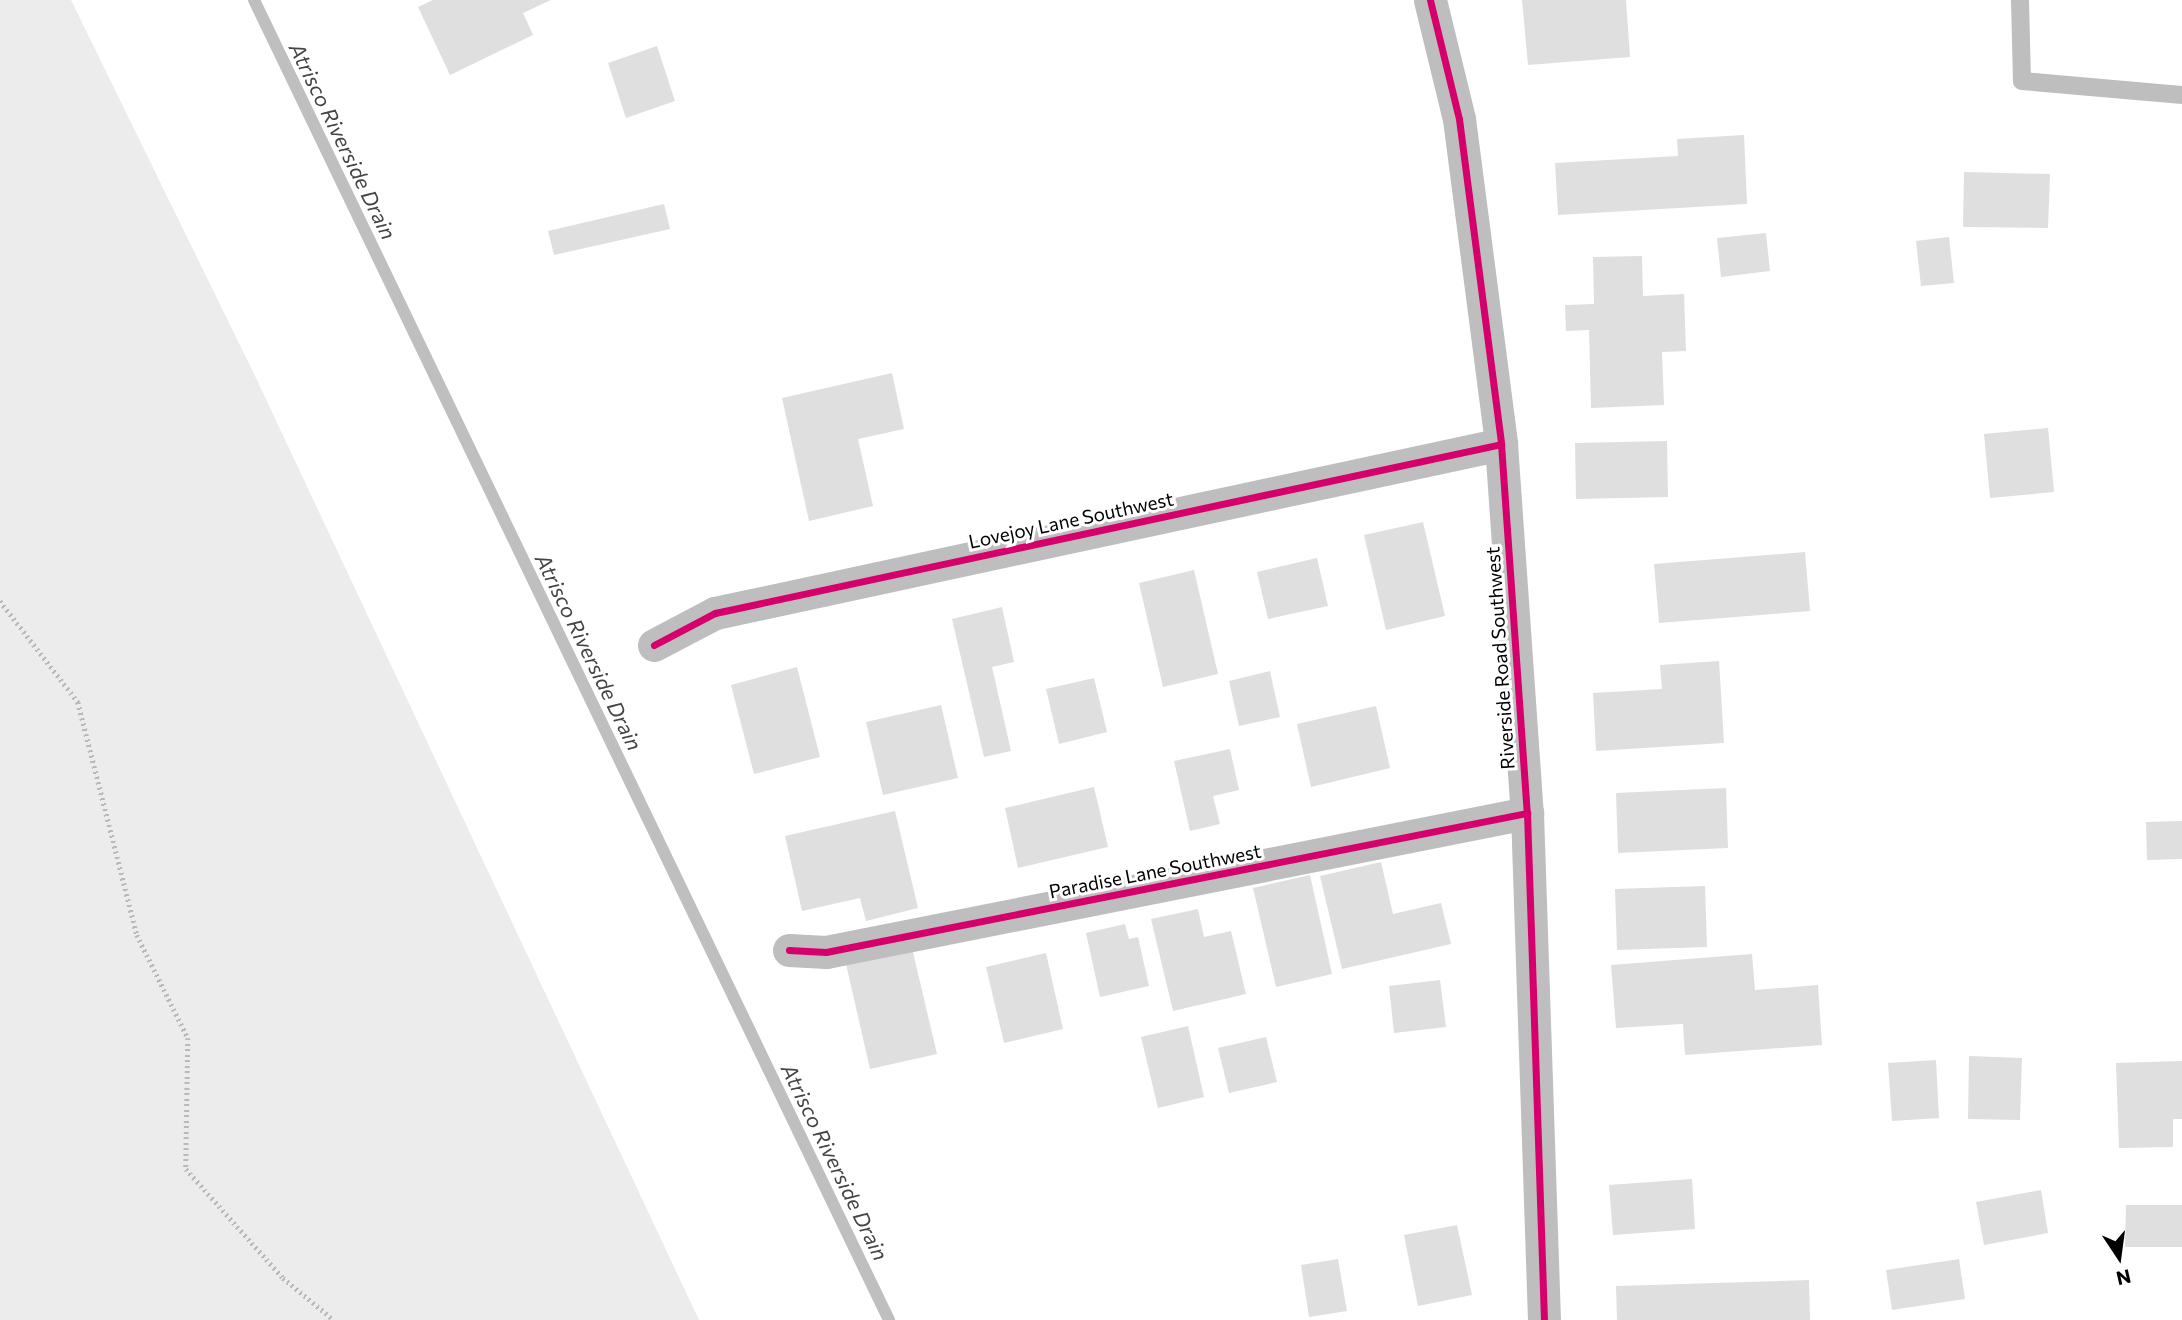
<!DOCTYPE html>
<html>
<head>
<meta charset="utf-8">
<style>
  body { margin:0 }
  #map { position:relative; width:2182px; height:1320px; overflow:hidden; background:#fff; font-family:Commissioner,sans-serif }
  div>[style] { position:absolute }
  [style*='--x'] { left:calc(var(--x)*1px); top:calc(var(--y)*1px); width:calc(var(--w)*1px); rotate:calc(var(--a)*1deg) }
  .green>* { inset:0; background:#ececec }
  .stream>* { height:12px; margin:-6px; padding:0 6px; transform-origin:6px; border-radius:6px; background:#bfbfbf }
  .building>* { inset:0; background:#dfdfdf }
  .path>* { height:4.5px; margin-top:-2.25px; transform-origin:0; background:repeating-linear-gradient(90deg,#b9b9b9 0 2px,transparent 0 5.5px) }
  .lane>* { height:18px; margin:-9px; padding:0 9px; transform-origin:9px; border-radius:9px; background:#bebebe }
  .street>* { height:33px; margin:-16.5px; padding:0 16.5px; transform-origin:16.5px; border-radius:16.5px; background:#bebebe }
  .cycleway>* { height:7px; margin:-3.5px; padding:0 3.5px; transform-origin:3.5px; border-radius:3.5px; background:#d6006c }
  span { translate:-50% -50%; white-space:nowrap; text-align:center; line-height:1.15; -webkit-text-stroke:6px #fff; paint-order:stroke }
  .street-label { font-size:19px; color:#000 }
  .water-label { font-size:21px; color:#444; font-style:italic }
  .north { position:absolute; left:2084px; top:1222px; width:70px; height:70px; -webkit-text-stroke:5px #fff; paint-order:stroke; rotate:167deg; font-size:19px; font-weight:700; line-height:28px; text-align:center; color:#000 }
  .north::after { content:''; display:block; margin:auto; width:24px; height:32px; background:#000; clip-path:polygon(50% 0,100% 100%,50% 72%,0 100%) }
</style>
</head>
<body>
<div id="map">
  <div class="green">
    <div style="clip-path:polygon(0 0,71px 0,256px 378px,699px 1320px,0 1320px)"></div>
  </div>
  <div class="stream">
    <div style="--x:254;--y:0;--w:1465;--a:64.31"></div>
  </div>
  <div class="building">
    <div style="clip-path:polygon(433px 0,551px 0,523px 13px,533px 35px,450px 75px,418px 7px)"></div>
    <div style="clip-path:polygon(1522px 0,1626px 0,1630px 57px,1528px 65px)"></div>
    <div style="clip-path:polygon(657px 46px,675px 101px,626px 118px,608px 63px)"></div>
    <div style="clip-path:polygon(1744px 135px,1747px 204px,1558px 215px,1555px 163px,1678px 156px,1677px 139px)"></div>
    <div style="clip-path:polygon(1964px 172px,2050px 174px,2048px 228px,1963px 227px)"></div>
    <div style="clip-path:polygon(664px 204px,670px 229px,554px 255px,548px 231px)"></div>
    <div style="clip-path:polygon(1766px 233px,1770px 271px,1721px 277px,1717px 238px)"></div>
    <div style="clip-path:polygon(1949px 237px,1954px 283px,1921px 286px,1916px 241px)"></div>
    <div style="clip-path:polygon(1642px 256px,1643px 296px,1684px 294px,1686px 351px,1662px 352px,1664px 405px,1591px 408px,1589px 330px,1566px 331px,1565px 305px,1594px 304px,1593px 257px)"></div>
    <div style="clip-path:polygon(892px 373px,904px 429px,858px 439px,873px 506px,809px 521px,782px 398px)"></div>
    <div style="clip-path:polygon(2048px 428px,2054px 492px,1990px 498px,1984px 434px)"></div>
    <div style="clip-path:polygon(1667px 441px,1668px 497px,1576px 499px,1575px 443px)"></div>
    <div style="clip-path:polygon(1423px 522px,1445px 616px,1386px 630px,1364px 535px)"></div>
    <div style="clip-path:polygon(1805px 552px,1810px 611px,1659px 623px,1654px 564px)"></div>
    <div style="clip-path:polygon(1317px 558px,1328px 606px,1268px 619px,1257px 572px)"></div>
    <div style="clip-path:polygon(1194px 570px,1218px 674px,1163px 687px,1139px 583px)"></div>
    <div style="clip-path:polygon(1002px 607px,1014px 662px,992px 667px,1011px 751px,984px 757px,952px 619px)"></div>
    <div style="clip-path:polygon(1719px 661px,1724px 743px,1596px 751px,1593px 693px,1662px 689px,1660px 665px)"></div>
    <div style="clip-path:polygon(797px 667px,820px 757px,754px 774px,731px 685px)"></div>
    <div style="clip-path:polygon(1270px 671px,1280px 717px,1239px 726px,1229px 681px)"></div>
    <div style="clip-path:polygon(1094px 678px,1107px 732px,1059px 744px,1046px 689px)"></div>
    <div style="clip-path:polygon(941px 705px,958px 778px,883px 795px,866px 722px)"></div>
    <div style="clip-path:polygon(1376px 706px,1390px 768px,1311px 787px,1297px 724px)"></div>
    <div style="clip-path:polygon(1230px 749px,1239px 790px,1213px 796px,1220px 824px,1190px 831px,1174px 761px)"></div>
    <div style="clip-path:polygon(1094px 787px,1108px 847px,1018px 868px,1005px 808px)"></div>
    <div style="clip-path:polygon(1726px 788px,1728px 848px,1618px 853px,1616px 793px)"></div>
    <div style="clip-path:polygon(895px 811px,918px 908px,866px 921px,860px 898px,802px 911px,785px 836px)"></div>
    <div style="clip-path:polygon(2182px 821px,2182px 859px,2147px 860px,2146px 822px)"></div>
    <div style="clip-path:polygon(1381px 862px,1393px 914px,1441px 903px,1451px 944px,1342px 969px,1320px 876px)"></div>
    <div style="clip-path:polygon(1310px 875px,1332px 974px,1276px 987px,1253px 888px)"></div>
    <div style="clip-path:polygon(1705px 886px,1707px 947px,1617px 950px,1615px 889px)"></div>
    <div style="clip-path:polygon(1198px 909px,1204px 937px,1231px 931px,1246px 994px,1173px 1011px,1151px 919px)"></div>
    <div style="clip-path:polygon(1125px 924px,1129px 939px,1138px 937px,1149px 986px,1100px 997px,1086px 933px)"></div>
    <div style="clip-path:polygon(912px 948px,937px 1054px,870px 1069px,846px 964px)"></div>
    <div style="clip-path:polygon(1046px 953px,1063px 1029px,1004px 1043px,986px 967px)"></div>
    <div style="clip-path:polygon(1752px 954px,1755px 990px,1818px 985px,1822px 1045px,1685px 1055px,1683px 1024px,1616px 1028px,1611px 965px)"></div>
    <div style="clip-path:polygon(1440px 980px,1446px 1027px,1394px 1033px,1389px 986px)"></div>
    <div style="clip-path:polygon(1188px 1026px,1204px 1097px,1158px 1108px,1141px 1037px)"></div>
    <div style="clip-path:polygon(1266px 1037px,1277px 1082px,1229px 1093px,1218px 1048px)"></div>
    <div style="clip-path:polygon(1969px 1056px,2022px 1058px,2020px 1120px,1968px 1119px)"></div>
    <div style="clip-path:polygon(1936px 1060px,1939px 1118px,1892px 1121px,1888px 1063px)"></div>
    <div style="clip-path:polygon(2182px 1061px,2182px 1119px,2173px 1119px,2173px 1147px,2119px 1148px,2116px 1063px)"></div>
    <div style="clip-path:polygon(1692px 1179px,1695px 1229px,1613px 1235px,1609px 1185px)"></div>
    <div style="clip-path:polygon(2041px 1190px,2048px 1233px,1984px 1245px,1976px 1202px)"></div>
    <div style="clip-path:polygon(2126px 1205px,2182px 1205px,2182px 1247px,2125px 1247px)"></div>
    <div style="clip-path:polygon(1457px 1225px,1472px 1295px,1418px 1306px,1404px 1235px)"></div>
    <div style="clip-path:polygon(1338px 1259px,1347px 1311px,1309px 1317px,1301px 1265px)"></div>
    <div style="clip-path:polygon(1959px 1259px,1965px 1299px,1892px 1310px,1886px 1270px)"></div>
    <div style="clip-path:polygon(1809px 1280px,1810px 1320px,1617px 1320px,1616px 1286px)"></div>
  </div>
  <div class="path">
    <div style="--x:0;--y:601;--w:128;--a:52.3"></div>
    <div style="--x:78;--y:702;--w:240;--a:75.8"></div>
    <div style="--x:137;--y:935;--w:115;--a:63.7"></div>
    <div style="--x:188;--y:1038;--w:131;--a:90.9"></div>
    <div style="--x:186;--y:1169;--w:146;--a:48.3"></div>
    <div style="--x:283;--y:1278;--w:66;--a:39.5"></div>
  </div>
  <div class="lane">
    <div style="--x:2020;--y:0;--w:81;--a:88.6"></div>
    <div style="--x:2022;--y:81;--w:161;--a:5"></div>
  </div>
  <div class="street">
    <div style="--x:1430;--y:0;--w:122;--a:76.3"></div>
    <div style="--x:1459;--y:119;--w:328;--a:82.6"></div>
    <div style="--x:1501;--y:444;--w:370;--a:86"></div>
    <div style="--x:1527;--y:813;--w:507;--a:88.08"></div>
    <div style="--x:654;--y:645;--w:69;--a:-27.7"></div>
    <div style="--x:715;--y:613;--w:804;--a:-12.13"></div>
    <div style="--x:789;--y:950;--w:37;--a:3"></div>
    <div style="--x:826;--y:952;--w:715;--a:-11.22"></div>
  </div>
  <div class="cycleway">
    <div style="--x:1430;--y:0;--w:122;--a:76.3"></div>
    <div style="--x:1459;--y:119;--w:328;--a:82.6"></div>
    <div style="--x:1501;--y:444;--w:370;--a:86"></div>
    <div style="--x:1527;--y:813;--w:507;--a:88.08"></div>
    <div style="--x:654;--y:645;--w:69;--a:-27.7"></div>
    <div style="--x:715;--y:613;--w:804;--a:-12.13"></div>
    <div style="--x:789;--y:950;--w:37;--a:3"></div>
    <div style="--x:826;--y:952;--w:715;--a:-11.22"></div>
  </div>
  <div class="street-label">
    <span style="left:1071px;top:520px;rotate:-12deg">Lovejoy Lane Southwest</span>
    <span style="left:1500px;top:658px;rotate:-94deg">Riverside Road Southwest</span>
    <span style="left:1155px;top:871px;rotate:-11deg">Paradise Lane Southwest</span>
  </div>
  <div class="water-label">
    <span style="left:343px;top:141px;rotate:64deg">Atrisco Riverside Drain</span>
    <span style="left:589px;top:652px;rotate:64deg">Atrisco Riverside Drain</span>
    <span style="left:835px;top:1162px;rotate:64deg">Atrisco Riverside Drain</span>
  </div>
  <div class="north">N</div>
</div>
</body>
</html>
